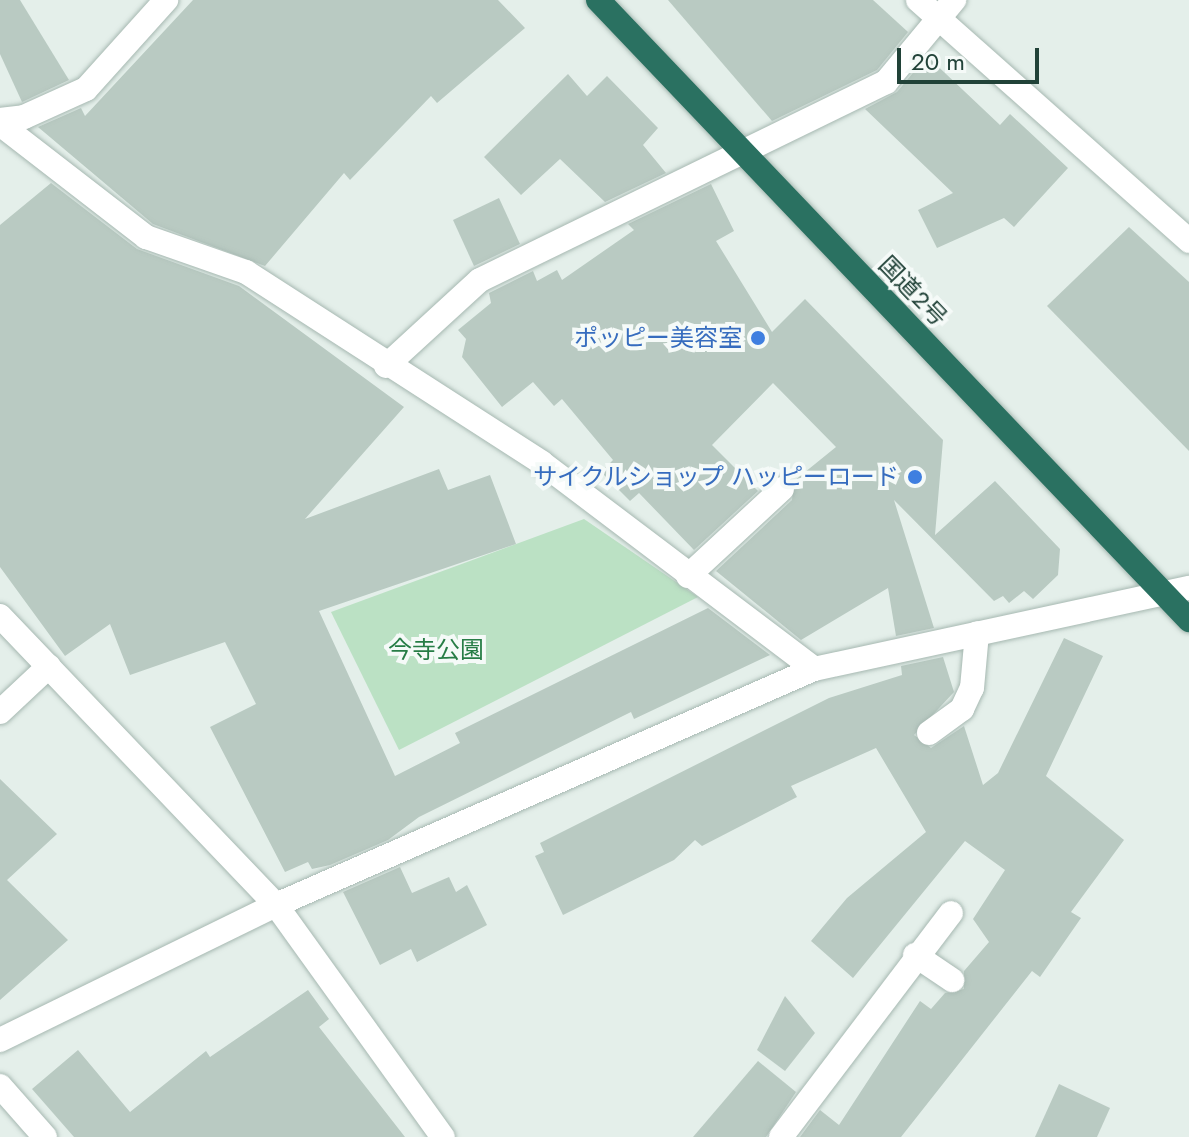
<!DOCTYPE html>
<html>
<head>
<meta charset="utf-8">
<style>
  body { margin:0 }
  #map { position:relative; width:1189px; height:1137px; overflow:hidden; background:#e4efea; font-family:Jost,"Noto Sans JP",sans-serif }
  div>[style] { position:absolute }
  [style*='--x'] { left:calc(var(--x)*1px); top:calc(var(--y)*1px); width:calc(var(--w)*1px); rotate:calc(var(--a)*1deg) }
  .green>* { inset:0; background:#bbe1c4 }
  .building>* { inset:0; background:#b9cac2 }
  .roads { filter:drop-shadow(0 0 2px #a6b8b1) drop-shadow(0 0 2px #a6b8b1) }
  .street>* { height:24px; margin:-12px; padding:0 12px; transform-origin:12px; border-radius:12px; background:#fff }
  .highway>* { height:24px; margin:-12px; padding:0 12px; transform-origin:12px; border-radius:12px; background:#2a7161 }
  .dots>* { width:22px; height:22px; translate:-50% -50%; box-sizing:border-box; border:4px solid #f5faf8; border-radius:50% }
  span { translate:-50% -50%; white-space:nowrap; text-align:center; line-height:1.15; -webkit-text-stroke:8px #f5faf8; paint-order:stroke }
  .street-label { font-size:24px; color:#214238 }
  .shop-label { font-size:24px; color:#366cbe }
  .right { translate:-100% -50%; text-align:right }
  .park-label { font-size:24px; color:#277d46 }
  .scale { position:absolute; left:897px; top:48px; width:142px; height:36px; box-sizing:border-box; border:4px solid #214238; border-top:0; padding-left:10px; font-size:24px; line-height:28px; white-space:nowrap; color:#214238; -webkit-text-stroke:6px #f5faf8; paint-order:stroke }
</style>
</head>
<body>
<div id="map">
  <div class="green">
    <div style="clip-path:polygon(584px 519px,698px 597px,399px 750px,331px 612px)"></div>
  </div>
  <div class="building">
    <div style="clip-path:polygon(0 0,20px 0,69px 80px,22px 102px,0 54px)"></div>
    <div style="clip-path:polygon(193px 0,498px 0,525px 28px,437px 103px,431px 96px,350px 180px,344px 173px,265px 266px,153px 224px,38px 127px,81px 108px,85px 116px)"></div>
    <div style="clip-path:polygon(668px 0,873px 0,908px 32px,877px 70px,772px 121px)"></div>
    <div style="clip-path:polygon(927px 56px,1000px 125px,1010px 114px,1068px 168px,1014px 227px,1004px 218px,937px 248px,918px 210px,953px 193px,865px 109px,897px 92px)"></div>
    <div style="clip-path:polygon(568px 74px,587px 96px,607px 76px,658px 128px,643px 145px,666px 173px,605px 202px,560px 159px,521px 195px,484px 157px)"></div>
    <div style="clip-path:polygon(51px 183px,137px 249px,239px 286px,404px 407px,305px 519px,439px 469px,448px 490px,490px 475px,516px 544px,319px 611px,395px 776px,460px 743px,455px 733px,708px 608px,770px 655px,634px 719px,631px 712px,419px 817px,388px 840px,330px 865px,312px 869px,308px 862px,285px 872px,210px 727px,256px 704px,225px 642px,130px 675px,110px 624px,65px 656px,0 567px,0 225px)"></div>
    <div style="clip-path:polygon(711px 184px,734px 231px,716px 241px,772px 332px,805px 299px,943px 440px,935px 535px,995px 481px,1060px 549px,1058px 575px,1033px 599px,1024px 591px,1009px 603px,1003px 596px,994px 601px,894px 500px,934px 628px,896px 636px,888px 588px,801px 640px,716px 571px,792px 500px,794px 481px,836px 447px,773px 383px,712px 445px,758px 491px,694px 550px,639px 493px,630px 501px,601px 472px,613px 460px,562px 399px,554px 406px,533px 382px,502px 407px,462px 357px,466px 339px,458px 330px,491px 303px,489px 293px,533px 271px,537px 281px,557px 270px,562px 280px,634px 230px,628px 224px)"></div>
    <div style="clip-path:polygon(499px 198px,520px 244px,474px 266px,453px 220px)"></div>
    <div style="clip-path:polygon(1129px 227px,1189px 282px,1189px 451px,1047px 306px)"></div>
    <div style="clip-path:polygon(1064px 638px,1103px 656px,1046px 776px,1124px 840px,1071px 912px,1081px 918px,1040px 977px,1032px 971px,901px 1137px,800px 1137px,820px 1110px,839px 1125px,920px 1001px,931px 1009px,945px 993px,964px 989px,964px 971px,989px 942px,973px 919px,1005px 870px,965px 841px,853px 978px,811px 941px,847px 898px,926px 832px,876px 748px,791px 786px,797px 797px,702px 846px,695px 840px,674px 860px,563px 915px,535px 856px,544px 852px,540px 843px,829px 698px,902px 675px,901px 666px,943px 657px,954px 692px,914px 735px,931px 748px,964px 726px,983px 785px,998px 773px)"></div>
    <div style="clip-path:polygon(0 779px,57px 834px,7px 880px,68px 940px,0 1000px)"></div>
    <div style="clip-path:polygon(400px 867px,412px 893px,449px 877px,456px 892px,467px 885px,487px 925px,417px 962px,411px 949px,380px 965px,343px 892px)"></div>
    <div style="clip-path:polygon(308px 990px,329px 1019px,319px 1027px,405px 1137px,74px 1137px,32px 1089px,78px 1050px,130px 1112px,206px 1051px,210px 1057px)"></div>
    <div style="clip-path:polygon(785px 996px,815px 1033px,785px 1071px,757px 1050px)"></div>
    <div style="clip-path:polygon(758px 1061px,796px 1092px,766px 1137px,693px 1137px)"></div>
    <div style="clip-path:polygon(1059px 1084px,1110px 1108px,1097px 1137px,1035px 1137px)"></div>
  </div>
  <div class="roads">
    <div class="street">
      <div style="--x:918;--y:0;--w:363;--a:41.6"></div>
      <div style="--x:0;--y:120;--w:24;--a:-7"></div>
      <div style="--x:24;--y:117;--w:68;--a:-24.3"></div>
      <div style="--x:86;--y:89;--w:120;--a:-48"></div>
      <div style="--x:0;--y:124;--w:185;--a:37.7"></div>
      <div style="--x:146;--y:237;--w:106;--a:19.3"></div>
      <div style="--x:246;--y:272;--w:352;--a:32.8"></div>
      <div style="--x:542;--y:463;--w:341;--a:37.1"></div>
      <div style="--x:386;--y:366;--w:127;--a:-42.5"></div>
      <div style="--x:480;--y:280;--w:452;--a:-26"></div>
      <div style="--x:886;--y:82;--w:107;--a:-50.3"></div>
      <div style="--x:688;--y:576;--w:128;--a:-42.8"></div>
      <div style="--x:0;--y:616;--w:400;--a:46.3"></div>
      <div style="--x:276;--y:905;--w:286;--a:54.3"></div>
      <div style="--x:0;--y:712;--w:67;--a:-43.2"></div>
      <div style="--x:929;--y:733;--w:41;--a:-36"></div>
      <div style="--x:962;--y:709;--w:23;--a:-65"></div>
      <div style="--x:972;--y:688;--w:55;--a:-84.8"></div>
      <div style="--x:915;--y:955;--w:45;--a:34"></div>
      <div style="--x:0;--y:1040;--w:307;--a:-26.1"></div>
      <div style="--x:276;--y:905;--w:587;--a:-23.69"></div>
      <div style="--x:814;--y:669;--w:384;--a:-12.2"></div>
      <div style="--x:0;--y:1086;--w:68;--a:48.6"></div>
      <div style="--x:781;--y:1137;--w:281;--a:-52.8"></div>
    </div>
    <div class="highway">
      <div style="--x:598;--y:0;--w:857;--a:46.37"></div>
    </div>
  </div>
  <div class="dots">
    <div style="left:758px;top:338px;background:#3f7fe0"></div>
    <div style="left:915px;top:477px;background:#3f7fe0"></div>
  </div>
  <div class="street-label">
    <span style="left:913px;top:291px;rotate:46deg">国道2号</span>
  </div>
  <div class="shop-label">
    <span class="right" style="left:742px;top:338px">ポッピー美容室</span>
    <span class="right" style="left:899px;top:477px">サイクルショップ ハッピーロード</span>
  </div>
  <div class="park-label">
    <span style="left:436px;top:650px">今寺公園</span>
  </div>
  <div class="scale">20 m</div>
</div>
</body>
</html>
